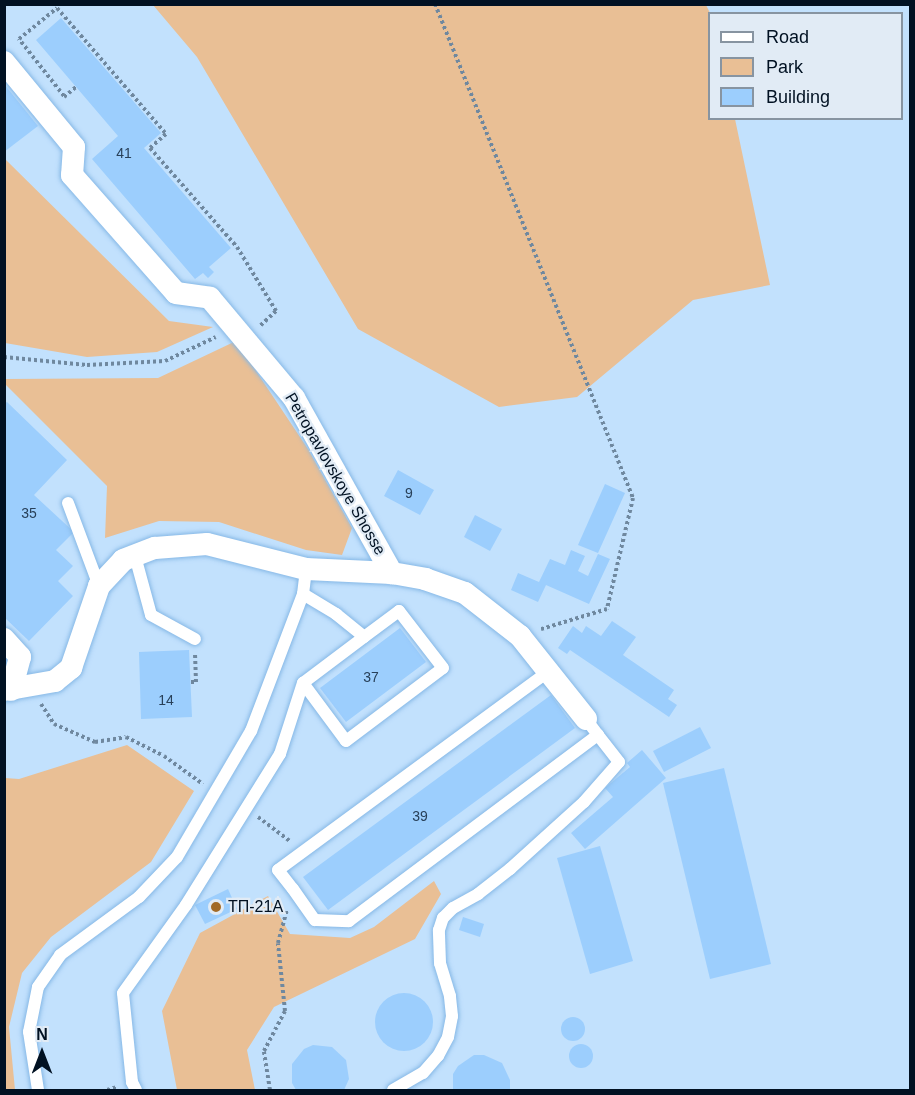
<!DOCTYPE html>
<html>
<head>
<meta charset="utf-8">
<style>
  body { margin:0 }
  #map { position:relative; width:915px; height:1095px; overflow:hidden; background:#c2e1fd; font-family:Arial,sans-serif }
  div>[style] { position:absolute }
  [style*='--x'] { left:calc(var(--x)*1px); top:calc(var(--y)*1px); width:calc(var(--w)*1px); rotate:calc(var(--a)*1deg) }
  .green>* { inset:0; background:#e9bf95 }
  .building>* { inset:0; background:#9ccefd }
  .round { border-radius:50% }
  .path>* { height:4px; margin-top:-2px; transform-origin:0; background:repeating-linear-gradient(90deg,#6f889f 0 3px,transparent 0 6px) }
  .roads { filter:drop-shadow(0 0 2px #86b8e6) drop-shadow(0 0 2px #86b8e6) }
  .service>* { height:12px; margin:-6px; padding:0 6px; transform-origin:6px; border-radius:6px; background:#fff }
  .minor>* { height:22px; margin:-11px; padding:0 11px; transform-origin:11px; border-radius:11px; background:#fff }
  .dots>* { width:16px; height:16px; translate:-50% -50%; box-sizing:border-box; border:3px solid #e1ebf5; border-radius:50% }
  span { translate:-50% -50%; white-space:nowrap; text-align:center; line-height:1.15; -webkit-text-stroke:4.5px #e1ebf5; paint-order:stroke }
  .number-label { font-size:14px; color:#284059 }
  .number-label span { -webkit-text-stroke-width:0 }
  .street-label { font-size:16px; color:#011122 }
  .poi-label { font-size:16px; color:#011122 }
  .left { translate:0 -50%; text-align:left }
  .frame { position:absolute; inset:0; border:6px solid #011122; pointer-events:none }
  .legend { position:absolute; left:708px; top:12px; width:195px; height:108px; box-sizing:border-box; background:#e1ebf5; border:2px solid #8794a1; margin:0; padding:8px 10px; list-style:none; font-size:18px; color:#011122 }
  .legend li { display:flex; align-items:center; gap:12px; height:30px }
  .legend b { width:30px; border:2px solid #8794a1 }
  .north { position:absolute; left:12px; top:1023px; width:60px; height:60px; -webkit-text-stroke:4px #e1ebf5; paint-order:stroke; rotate:0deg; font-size:16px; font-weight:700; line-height:24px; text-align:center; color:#011122 }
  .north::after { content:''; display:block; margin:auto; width:21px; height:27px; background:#011122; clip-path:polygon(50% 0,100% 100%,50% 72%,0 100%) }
</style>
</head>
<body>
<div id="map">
  <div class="green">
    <div style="clip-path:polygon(153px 5px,706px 5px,710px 13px,710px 118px,735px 119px,770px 285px,693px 300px,577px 397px,499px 407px,358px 329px,197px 57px)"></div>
    <div style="clip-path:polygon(5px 159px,169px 321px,213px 327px,157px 352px,87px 357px,5px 343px)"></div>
    <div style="clip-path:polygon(236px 341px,308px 449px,352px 528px,342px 555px,306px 550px,219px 522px,159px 521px,105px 538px,107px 486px,5px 384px,4px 379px,158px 378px)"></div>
    <div style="clip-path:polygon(127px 745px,194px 791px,151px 862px,51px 937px,22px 973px,9px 1027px,15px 1090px,5px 1090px,5px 778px,19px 779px)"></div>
    <div style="clip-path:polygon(434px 881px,441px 894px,415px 939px,274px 1007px,247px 1050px,255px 1090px,177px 1090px,162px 1011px,200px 933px,268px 896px,290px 934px,350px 938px,374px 927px)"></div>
  </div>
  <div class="building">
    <div style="clip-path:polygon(61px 18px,161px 133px,144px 148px,231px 248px,209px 267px,214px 272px,208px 278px,203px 273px,195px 279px,92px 159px,118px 136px,36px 40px)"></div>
    <div style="clip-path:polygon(4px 84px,38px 126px,4px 152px)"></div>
    <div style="clip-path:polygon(7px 402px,67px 460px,34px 495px,74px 532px,56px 550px,73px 566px,58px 581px,73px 596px,29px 641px,4px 617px,4px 404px)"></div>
    <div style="clip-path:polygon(398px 470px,434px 490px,420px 515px,384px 496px)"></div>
    <div style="clip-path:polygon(605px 484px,625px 493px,598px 553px,578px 545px)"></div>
    <div style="clip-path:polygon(475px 515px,502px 529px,490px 551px,464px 537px)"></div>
    <div style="clip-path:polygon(571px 550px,585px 556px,578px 571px,588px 576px,598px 554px,610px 559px,589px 604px,546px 585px,538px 602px,511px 590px,518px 573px,539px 582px,550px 559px,565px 565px)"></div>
    <div style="clip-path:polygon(612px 621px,636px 637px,623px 655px,674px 690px,668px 699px,677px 705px,669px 717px,570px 650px,567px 654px,558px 648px,573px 626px,582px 633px,586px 626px,601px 636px)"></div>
    <div style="clip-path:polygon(400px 628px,426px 662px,346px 722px,320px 688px)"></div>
    <div style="clip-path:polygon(189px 650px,192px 717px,141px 719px,139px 652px)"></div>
    <div style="clip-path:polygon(551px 695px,575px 728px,328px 910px,303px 877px)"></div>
    <div style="clip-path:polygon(700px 727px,711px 748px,664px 772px,653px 751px)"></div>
    <div style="clip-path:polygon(642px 750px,666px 778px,585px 849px,571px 833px,613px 797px,605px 788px,630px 767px,627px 763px)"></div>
    <div style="clip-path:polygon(724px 768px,771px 964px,710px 979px,663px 783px)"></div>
    <div style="clip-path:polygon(600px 846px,633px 961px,590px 974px,557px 858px)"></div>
    <div style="clip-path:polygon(228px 889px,237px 909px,205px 924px,195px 905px)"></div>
    <div style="clip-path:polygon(463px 917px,484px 924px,480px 937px,459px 930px)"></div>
    <div class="round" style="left:375px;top:993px;width:58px;height:58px"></div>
    <div class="round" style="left:561px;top:1017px;width:24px;height:24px"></div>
    <div class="round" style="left:569px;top:1044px;width:24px;height:24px"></div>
    <div style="clip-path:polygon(313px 1045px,332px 1047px,346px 1060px,349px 1079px,344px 1090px,296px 1090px,292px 1083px,292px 1064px,304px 1049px)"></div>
    <div style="clip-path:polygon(474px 1055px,484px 1055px,502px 1063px,510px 1080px,510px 1090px,453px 1090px,453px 1074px,458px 1066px)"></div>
  </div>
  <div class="path">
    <div style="--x:435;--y:4;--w:532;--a:68.16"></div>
    <div style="--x:633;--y:498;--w:114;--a:103.2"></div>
    <div style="--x:607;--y:609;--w:69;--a:163.1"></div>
    <div style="--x:64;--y:96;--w:73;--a:-128.3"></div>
    <div style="--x:19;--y:39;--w:49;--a:-39.2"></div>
    <div style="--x:57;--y:8;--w:167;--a:49.1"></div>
    <div style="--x:166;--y:134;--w:21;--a:139"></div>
    <div style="--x:150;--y:148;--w:132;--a:48.7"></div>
    <div style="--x:237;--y:247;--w:75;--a:58.6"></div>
    <div style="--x:276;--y:311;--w:22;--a:137"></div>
    <div style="--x:64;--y:97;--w:16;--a:-40"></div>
    <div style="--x:4;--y:357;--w:83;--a:5.5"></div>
    <div style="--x:87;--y:365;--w:78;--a:-2.9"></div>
    <div style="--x:165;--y:361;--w:56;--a:-25.2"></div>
    <div style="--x:191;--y:682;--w:5;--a:0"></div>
    <div style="--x:196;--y:682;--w:27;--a:-92"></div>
    <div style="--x:41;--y:704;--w:24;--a:57"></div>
    <div style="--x:54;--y:724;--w:45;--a:23.7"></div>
    <div style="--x:95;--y:742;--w:31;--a:-9"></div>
    <div style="--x:126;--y:737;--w:42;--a:26.6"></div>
    <div style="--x:164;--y:756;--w:48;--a:35.7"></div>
    <div style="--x:258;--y:817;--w:40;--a:37"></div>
    <div style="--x:107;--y:1090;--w:10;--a:-17"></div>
    <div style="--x:270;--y:1090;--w:39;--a:-99"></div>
    <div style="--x:264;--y:1051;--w:45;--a:-62.3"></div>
    <div style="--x:285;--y:1011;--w:68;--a:-95.9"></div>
    <div style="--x:278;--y:943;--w:34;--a:-75"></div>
  </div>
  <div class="roads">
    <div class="service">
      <div style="--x:68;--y:503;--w:89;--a:69.5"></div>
      <div style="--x:135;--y:556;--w:61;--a:74.8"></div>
      <div style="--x:151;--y:615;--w:50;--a:28.6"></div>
      <div style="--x:303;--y:594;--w:39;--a:31"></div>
      <div style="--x:336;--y:614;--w:36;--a:39"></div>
      <div style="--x:364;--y:637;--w:76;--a:143"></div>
      <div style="--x:303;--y:683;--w:72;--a:53.4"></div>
      <div style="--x:346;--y:741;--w:121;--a:-37"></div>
      <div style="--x:443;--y:668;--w:72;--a:-127.7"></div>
      <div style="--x:399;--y:611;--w:44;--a:143.4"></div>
      <div style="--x:549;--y:671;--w:336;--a:143.7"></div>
      <div style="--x:278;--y:870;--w:24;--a:52"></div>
      <div style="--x:293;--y:889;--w:38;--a:55"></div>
      <div style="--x:315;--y:920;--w:34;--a:2"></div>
      <div style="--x:349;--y:921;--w:311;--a:-36.8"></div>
      <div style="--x:598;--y:735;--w:20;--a:-127"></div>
      <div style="--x:38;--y:1090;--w:59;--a:-98.8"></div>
      <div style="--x:29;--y:1032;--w:46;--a:-78.7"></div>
      <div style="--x:38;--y:987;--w:39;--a:-55"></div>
      <div style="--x:60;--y:955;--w:98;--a:-36.3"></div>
      <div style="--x:139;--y:897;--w:55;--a:-46.5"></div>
      <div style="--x:177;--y:857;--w:146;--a:-59.6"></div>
      <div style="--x:251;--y:731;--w:147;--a:-69.2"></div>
      <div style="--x:303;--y:594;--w:25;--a:-83"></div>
      <div style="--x:136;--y:1090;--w:9;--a:-117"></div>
      <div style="--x:132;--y:1082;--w:89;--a:-95.8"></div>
      <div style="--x:123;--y:993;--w:108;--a:-54.4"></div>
      <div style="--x:186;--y:905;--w:178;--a:-58.1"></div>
      <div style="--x:280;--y:754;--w:75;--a:-72.1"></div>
      <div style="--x:393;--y:1090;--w:34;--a:-30"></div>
      <div style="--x:423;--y:1073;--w:23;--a:-49"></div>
      <div style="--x:438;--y:1056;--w:21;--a:-62"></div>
      <div style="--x:448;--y:1037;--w:21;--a:-79"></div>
      <div style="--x:452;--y:1016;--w:20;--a:-96"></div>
      <div style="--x:450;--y:996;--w:34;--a:-107"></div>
      <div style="--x:440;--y:963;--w:33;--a:-92"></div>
      <div style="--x:439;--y:930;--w:13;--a:-72"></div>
      <div style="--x:443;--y:918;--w:14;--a:-45"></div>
      <div style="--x:453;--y:908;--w:29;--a:-29"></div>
      <div style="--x:478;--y:894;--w:41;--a:-38"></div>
      <div style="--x:510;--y:869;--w:100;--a:-42.2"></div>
      <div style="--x:584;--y:802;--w:53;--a:-48.8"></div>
      <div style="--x:619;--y:762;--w:34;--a:-128"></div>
    </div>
    <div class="minor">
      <div style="--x:4;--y:62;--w:110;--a:50.5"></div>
      <div style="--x:74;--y:147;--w:28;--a:94"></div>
      <div style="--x:72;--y:175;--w:157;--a:48.6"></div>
      <div style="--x:176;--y:293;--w:34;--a:8"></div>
      <div style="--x:210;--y:298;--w:131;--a:50"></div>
      <div style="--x:294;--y:398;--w:201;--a:60.8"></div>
      <div style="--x:4;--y:639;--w:24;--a:48"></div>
      <div style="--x:20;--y:657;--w:34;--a:105"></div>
      <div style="--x:4;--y:690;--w:52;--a:-10"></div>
      <div style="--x:55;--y:681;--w:21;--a:-39"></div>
      <div style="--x:71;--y:668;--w:87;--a:-71.1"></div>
      <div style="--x:99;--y:586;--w:35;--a:-47"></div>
      <div style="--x:123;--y:560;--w:34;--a:-21"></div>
      <div style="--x:155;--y:548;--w:52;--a:-4.4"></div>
      <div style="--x:207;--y:544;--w:102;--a:14.2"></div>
      <div style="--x:306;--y:569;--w:86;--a:2.7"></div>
      <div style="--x:392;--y:573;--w:34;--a:10"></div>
      <div style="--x:425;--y:579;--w:42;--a:19.3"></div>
      <div style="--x:465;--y:593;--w:70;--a:38"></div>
      <div style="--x:520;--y:636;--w:106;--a:51.5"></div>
    </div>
  </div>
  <div class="dots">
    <div style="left:216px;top:907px;background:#a26a27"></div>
  </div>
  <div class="number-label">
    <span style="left:124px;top:153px">41</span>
    <span style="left:409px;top:493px">9</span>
    <span style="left:29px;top:513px">35</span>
    <span style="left:371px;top:677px">37</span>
    <span style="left:166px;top:700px">14</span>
    <span style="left:420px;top:816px">39</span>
  </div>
  <div class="street-label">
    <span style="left:335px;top:474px;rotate:60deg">Petropavlovskoye Shosse</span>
  </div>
  <div class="poi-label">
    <span class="left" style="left:228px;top:907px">ТП-21А</span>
  </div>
  <div class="frame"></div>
  <ul class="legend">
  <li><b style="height:8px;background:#fff"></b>Road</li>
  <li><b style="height:16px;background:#e9bf95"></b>Park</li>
  <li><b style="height:16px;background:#9ccefd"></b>Building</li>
  </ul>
  <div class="north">N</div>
</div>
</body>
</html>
